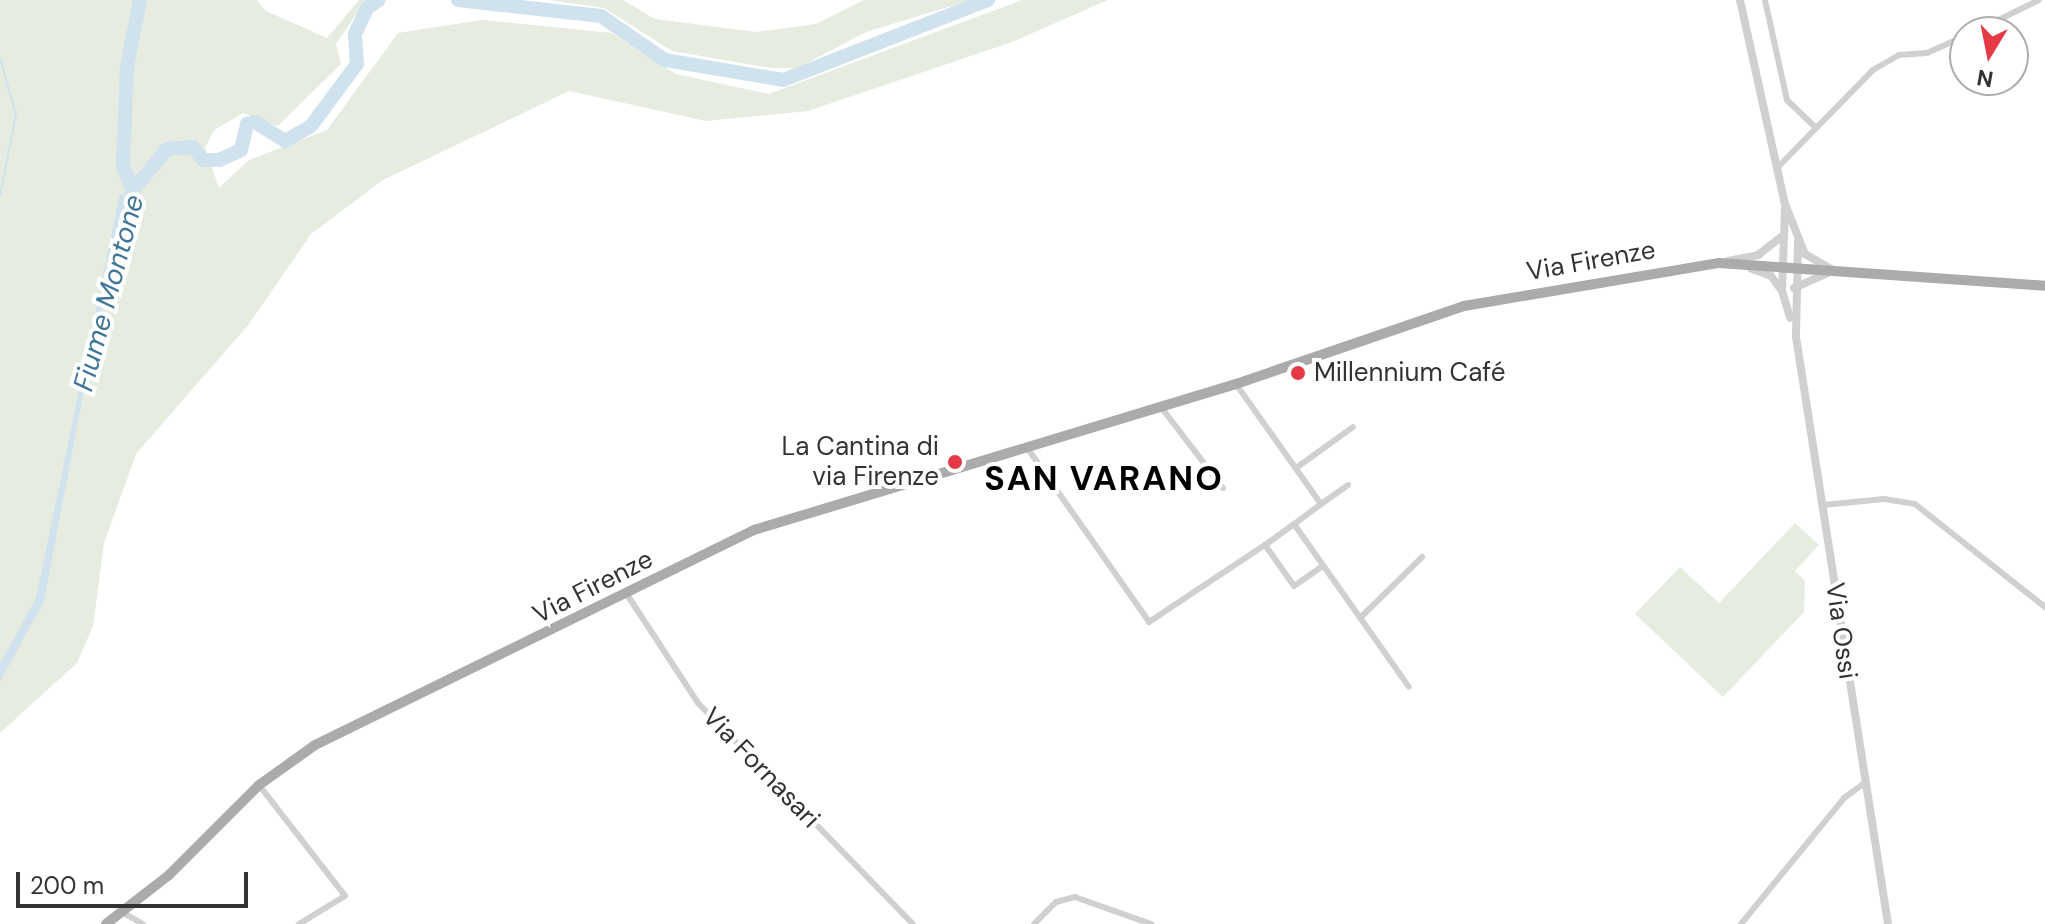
<!DOCTYPE html>
<html>
<head>
<meta charset="utf-8">
<style>
  body { margin:0 }
  #map { position:relative; width:2045px; height:924px; overflow:hidden; background:#fff; font-family:"DM Sans",sans-serif }
  div>[style] { position:absolute }
  [style*='--x'] { left:calc(var(--x)*1px); top:calc(var(--y)*1px); width:calc(var(--w)*1px); rotate:calc(var(--a)*1deg) }
  .green>* { inset:0; background:#e6ecdf }
  .water>* { inset:0; background:#cfe2ee }
  .stream>* { height:2px; margin:-1px; padding:0 1px; transform-origin:1px; border-radius:1px; background:#cfe2ee }
  .river>* { height:14px; margin:-7px; padding:0 7px; transform-origin:7px; border-radius:7px; background:#cfe2ee }
  .minor>* { height:6px; margin:-3px; padding:0 3px; transform-origin:3px; border-radius:3px; background:#d0d0d0 }
  .tertiary>* { height:8px; margin:-4px; padding:0 4px; transform-origin:4px; border-radius:4px; background:#d0d0d0 }
  .primary>* { height:10px; margin:-5px; padding:0 5px; transform-origin:5px; border-radius:5px; background:#ababab }
  .dots>* { width:22px; height:22px; translate:-50% -50%; box-sizing:border-box; border:4px solid #fff; border-radius:50% }
  span { translate:-50% -50%; white-space:nowrap; text-align:center; line-height:1.15; -webkit-text-stroke:8px #fff; paint-order:stroke }
  .street-label { font-size:26px; color:#333 }
  .poi-label { font-size:26px; color:#333 }
  .left { translate:0 -50%; text-align:left }
  .right { translate:-100% -50%; text-align:right }
  .water-label { font-size:28px; color:#3f7597; font-style:italic }
  .district-label { font-size:34px; color:#000; font-weight:700; letter-spacing:2px }
  .north { position:absolute; left:1949px; top:16px; width:80px; height:80px; box-sizing:border-box; background:#fff; border:2px solid #adadad; border-radius:50%; rotate:190deg; font-size:22px; font-weight:700; line-height:32px; text-align:center; color:#333 }
  .north::after { content:''; display:block; margin:auto; width:28px; height:36px; background:#e63946; clip-path:polygon(50% 0,100% 100%,50% 72%,0 100%) }
  .scale { position:absolute; left:16px; top:872px; width:232px; height:36px; box-sizing:border-box; border:4px solid #333; border-top:0; padding-left:10px; font-size:24px; line-height:28px; white-space:nowrap; color:#333; -webkit-text-stroke:6px #fff; paint-order:stroke }
</style>
</head>
<body>
<div id="map">
  <div class="green">
    <div style="clip-path:polygon(0 0,257px 0,266px 11px,327px 38px,359px 0,383px 0,359px 10px,336px 44px,341px 64px,278px 126px,243px 113px,214px 130px,205px 148px,219px 188px,249px 160px,327px 130px,398px 33px,482px 20px,612px 33px,676px 74px,769px 94px,1022px 0,1108px 0,1012px 42px,808px 111px,706px 121px,569px 91px,383px 180px,311px 234px,249px 324px,136px 454px,104px 543px,93px 626px,77px 663px,0 733px)"></div>
    <div style="clip-path:polygon(549px 0,623px 0,655px 19px,756px 32px,816px 24px,864px 0,971px 0,866px 32px,797px 68px,770px 68px,672px 51px,604px 8px)"></div>
    <div style="clip-path:polygon(1795px 523px,1819px 545px,1795px 571px,1805px 581px,1804px 612px,1723px 697px,1635px 614px,1680px 567px,1719px 603px)"></div>
  </div>
  <div class="water">
    <div style="clip-path:polygon(120px 194px,137px 202px,95px 331px,44px 601px,0 682px,0 664px,36px 598px)"></div>
  </div>
  <div class="stream">
    <div style="--x:0;--y:58;--w:58;--a:74.1"></div>
    <div style="--x:16;--y:114;--w:84;--a:101"></div>
  </div>
  <div class="river">
    <div style="--x:458;--y:0;--w:144;--a:6.4"></div>
    <div style="--x:601;--y:16;--w:78;--a:34.5"></div>
    <div style="--x:665;--y:60;--w:120;--a:9.6"></div>
    <div style="--x:783;--y:80;--w:220;--a:-21.3"></div>
    <div style="--x:133;--y:190;--w:26;--a:-113"></div>
    <div style="--x:123;--y:166;--w:99;--a:-87.7"></div>
    <div style="--x:127;--y:67;--w:68;--a:-79"></div>
    <div style="--x:124;--y:214;--w:26;--a:-69"></div>
    <div style="--x:133;--y:190;--w:53;--a:-50.3"></div>
    <div style="--x:167;--y:149;--w:26;--a:-4"></div>
    <div style="--x:193;--y:147;--w:16;--a:52"></div>
    <div style="--x:203;--y:160;--w:16;--a:0"></div>
    <div style="--x:219;--y:160;--w:24;--a:-24"></div>
    <div style="--x:241;--y:150;--w:27;--a:-77"></div>
    <div style="--x:247;--y:124;--w:8;--a:-14"></div>
    <div style="--x:255;--y:122;--w:36;--a:32"></div>
    <div style="--x:285;--y:141;--w:30;--a:-30"></div>
    <div style="--x:311;--y:126;--w:77;--a:-53.4"></div>
    <div style="--x:357;--y:64;--w:30;--a:-94"></div>
    <div style="--x:355;--y:34;--w:29;--a:-65"></div>
    <div style="--x:367;--y:8;--w:14;--a:-34"></div>
  </div>
  <div class="minor">
    <div style="--x:1765;--y:0;--w:102;--a:77.6"></div>
    <div style="--x:1787;--y:100;--w:36;--a:44"></div>
    <div style="--x:1974;--y:32;--w:72;--a:-26.2"></div>
    <div style="--x:1778;--y:167;--w:136;--a:-45.6"></div>
    <div style="--x:1873;--y:70;--w:30;--a:-30"></div>
    <div style="--x:1899;--y:55;--w:28;--a:-4"></div>
    <div style="--x:1927;--y:53;--w:42;--a:-24.1"></div>
    <div style="--x:1236;--y:384;--w:147;--a:54.7"></div>
    <div style="--x:1321;--y:504;--w:33;--a:-35"></div>
    <div style="--x:1161;--y:407;--w:102;--a:52.6"></div>
    <div style="--x:1028;--y:449;--w:211;--a:55"></div>
    <div style="--x:1149;--y:622;--w:139;--a:-33.6"></div>
    <div style="--x:1296;--y:468;--w:70;--a:-35.7"></div>
    <div style="--x:1321;--y:504;--w:34;--a:143"></div>
    <div style="--x:1294;--y:524;--w:199;--a:54.8"></div>
    <div style="--x:1823;--y:505;--w:61;--a:-5.6"></div>
    <div style="--x:1884;--y:499;--w:31;--a:9"></div>
    <div style="--x:1915;--y:504;--w:166;--a:38.4"></div>
    <div style="--x:1294;--y:524;--w:36;--a:144"></div>
    <div style="--x:1265;--y:545;--w:50;--a:54.7"></div>
    <div style="--x:1294;--y:586;--w:35;--a:-35"></div>
    <div style="--x:628;--y:596;--w:128;--a:56.8"></div>
    <div style="--x:698;--y:703;--w:308;--a:45.8"></div>
    <div style="--x:1360;--y:618;--w:87;--a:-44.5"></div>
    <div style="--x:259;--y:785;--w:140;--a:52.2"></div>
    <div style="--x:345;--y:896;--w:54;--a:148.7"></div>
    <div style="--x:122;--y:912;--w:24;--a:30"></div>
    <div style="--x:1034;--y:924;--w:31;--a:-45"></div>
    <div style="--x:1056;--y:902;--w:20;--a:-15"></div>
    <div style="--x:1075;--y:897;--w:81;--a:19.6"></div>
    <div style="--x:1741;--y:924;--w:163;--a:-50.7"></div>
    <div style="--x:1844;--y:798;--w:24;--a:-36"></div>
  </div>
  <div class="tertiary">
    <div style="--x:1740;--y:0;--w:209;--a:77.6"></div>
    <div style="--x:1785;--y:204;--w:54;--a:68.2"></div>
    <div style="--x:1805;--y:254;--w:30;--a:30"></div>
    <div style="--x:1785;--y:209;--w:82;--a:92.1"></div>
    <div style="--x:1782;--y:291;--w:28;--a:73"></div>
    <div style="--x:1798;--y:241;--w:96;--a:91.2"></div>
    <div style="--x:1796;--y:337;--w:594;--a:81.09"></div>
    <div style="--x:1728;--y:261;--w:31;--a:-11"></div>
    <div style="--x:1758;--y:255;--w:29;--a:-38"></div>
    <div style="--x:1752;--y:269;--w:20;--a:20"></div>
    <div style="--x:1771;--y:276;--w:17;--a:54"></div>
    <div style="--x:1794;--y:288;--w:36;--a:-24"></div>
  </div>
  <div class="primary">
    <div style="--x:106;--y:924;--w:80;--a:-37.9"></div>
    <div style="--x:169;--y:875;--w:127;--a:-45"></div>
    <div style="--x:259;--y:785;--w:69;--a:-35.5"></div>
    <div style="--x:315;--y:745;--w:489;--a:-26.1"></div>
    <div style="--x:754;--y:530;--w:504;--a:-16.85"></div>
    <div style="--x:1236;--y:384;--w:241;--a:-18.9"></div>
    <div style="--x:1464;--y:306;--w:259;--a:-9.6"></div>
    <div style="--x:1719;--y:263;--w:327;--a:4"></div>
  </div>
  <div class="dots">
    <div style="left:1298px;top:373px;background:#e63946"></div>
    <div style="left:955px;top:462px;background:#e63946"></div>
  </div>
  <div class="street-label">
    <span style="left:1591px;top:261px;rotate:-10deg">Via Firenze</span>
    <span style="left:593px;top:587px;rotate:-27deg">Via Firenze</span>
    <span style="left:1841px;top:631px;rotate:82deg">Via Ossi</span>
    <span style="left:761px;top:768px;rotate:46deg">Via Fornasari</span>
  </div>
  <div class="poi-label">
    <span class="left" style="left:1314px;top:373px">Millennium Café</span>
    <span class="right" style="left:939px;top:462px">La Cantina di<br>via Firenze</span>
  </div>
  <div class="water-label">
    <span style="left:109px;top:293px;rotate:-75deg">Fiume Montone</span>
  </div>
  <div class="district-label">
    <span style="left:1104px;top:479px">SAN VARANO</span>
  </div>
  <div class="north">N</div>
  <div class="scale">200 m</div>
</div>
</body>
</html>
